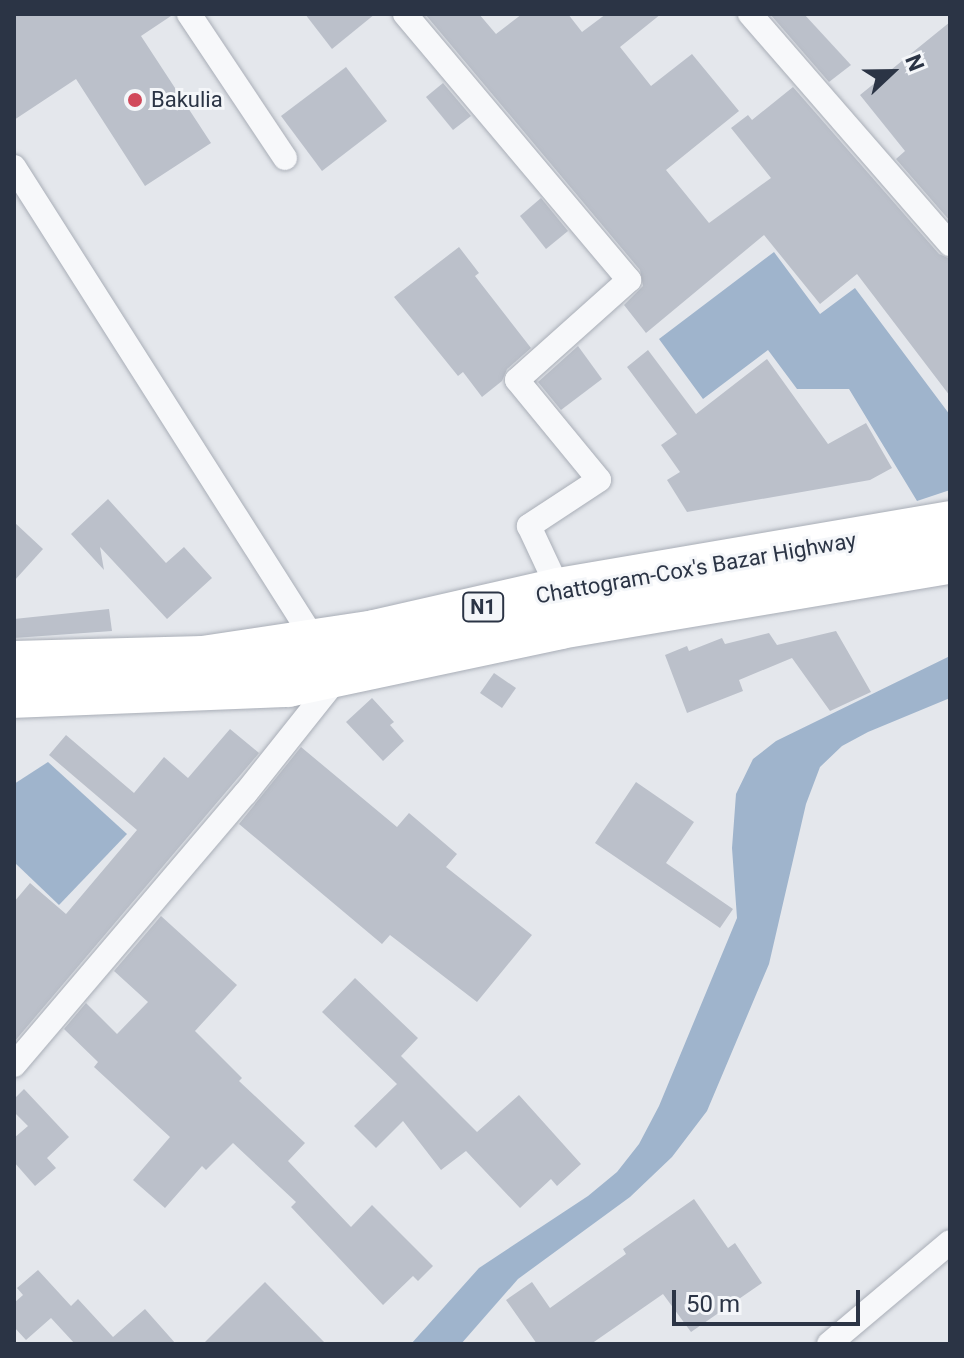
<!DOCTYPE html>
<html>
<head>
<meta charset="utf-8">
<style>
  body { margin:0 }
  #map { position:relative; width:964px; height:1358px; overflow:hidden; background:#e4e7ec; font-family:Roboto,sans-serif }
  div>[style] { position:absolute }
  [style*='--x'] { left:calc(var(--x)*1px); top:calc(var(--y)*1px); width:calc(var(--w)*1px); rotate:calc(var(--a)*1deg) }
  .water>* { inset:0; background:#9fb4cc }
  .building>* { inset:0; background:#bbc0ca }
  .roads { filter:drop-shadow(0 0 2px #a9aeb7) drop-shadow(0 0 2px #a9aeb7) }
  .street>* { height:24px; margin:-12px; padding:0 12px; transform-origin:12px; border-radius:12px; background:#f7f8fa }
  .highway>* { height:44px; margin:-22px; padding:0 22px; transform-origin:22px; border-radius:22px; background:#fff }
  .dots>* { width:22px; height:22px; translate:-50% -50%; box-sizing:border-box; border:4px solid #f4f6f9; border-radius:50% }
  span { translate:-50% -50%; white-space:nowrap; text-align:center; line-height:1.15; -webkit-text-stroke:6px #f4f6f9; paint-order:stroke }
  .shield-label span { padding:2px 6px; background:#f4f6f9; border:2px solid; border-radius:6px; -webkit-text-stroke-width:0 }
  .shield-label { font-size:20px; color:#2b3445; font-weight:700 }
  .poi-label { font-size:22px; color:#2b3445 }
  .left { translate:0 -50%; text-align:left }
  .street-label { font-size:22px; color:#2b3445 }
  .frame { position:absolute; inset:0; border:16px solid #2b3445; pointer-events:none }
  .north { position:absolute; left:852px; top:32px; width:80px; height:80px; -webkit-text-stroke:6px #f4f6f9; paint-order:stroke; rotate:68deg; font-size:22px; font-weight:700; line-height:32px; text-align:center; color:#2b3445 }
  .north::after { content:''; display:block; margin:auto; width:28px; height:36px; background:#2b3445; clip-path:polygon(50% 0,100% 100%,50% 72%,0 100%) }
  .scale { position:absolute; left:672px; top:1290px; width:188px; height:36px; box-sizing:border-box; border:4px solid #2b3445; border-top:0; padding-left:10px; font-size:24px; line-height:28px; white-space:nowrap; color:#2b3445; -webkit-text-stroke:6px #f4f6f9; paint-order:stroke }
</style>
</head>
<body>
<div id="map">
  <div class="water">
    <div style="clip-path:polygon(774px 252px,820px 314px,855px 288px,950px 415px,950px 490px,917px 501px,849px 389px,797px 389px,768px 350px,703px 399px,659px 339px)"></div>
    <div style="clip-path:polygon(950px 656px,950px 698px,868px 732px,842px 746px,820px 767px,806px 804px,769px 964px,707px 1111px,672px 1157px,630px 1197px,518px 1279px,461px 1344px,411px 1344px,479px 1268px,588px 1196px,617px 1172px,639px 1144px,659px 1106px,737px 918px,732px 848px,736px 794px,753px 759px,776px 741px)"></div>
    <div style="clip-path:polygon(48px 762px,127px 834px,59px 905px,14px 862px,14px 784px)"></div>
  </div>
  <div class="building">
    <div style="clip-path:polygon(14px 14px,174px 14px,141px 36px,211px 143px,145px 186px,76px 79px,14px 120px)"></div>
    <div style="clip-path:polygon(305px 14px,375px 14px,332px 49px)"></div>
    <div style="clip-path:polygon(425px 14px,479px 14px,496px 34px,522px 14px,568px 14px,582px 32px,606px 14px,661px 14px,620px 47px,651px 86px,692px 54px,739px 111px,666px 170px,709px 223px,771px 178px,731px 128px,748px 115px,752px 120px,793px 87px,939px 254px,950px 259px,950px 396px,857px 274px,820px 304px,764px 235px,646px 333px,624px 305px,643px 286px,640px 270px)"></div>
    <div style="clip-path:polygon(770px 14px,804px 14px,851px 65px,829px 82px)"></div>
    <div style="clip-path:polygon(950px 22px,950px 221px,896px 159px,905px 151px,860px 95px)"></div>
    <div style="clip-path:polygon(346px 67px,387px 121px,322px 171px,281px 116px)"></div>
    <div style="clip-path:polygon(443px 83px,471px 116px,453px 130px,426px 97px)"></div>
    <div style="clip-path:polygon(541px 198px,568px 231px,546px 249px,520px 216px)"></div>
    <div style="clip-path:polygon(459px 247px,479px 273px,475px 276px,531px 348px,507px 369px,502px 381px,482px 397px,463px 372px,458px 376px,394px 297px)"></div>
    <div style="clip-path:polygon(578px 346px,602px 379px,561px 410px,538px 382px)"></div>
    <div style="clip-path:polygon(648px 350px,696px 414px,767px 359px,828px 444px,866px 423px,892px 468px,870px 480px,687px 512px,667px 480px,680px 472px,661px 445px,677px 434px,627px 367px)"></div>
    <div style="clip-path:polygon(108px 499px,166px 563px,184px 547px,212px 578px,167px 619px,100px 547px,104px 570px,71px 534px)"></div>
    <div style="clip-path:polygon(14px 522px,43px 549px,14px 581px)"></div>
    <div style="clip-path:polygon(109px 609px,112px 631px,14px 638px,14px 619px)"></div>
    <div style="clip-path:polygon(836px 631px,871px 692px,830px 711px,792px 658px,739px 680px,743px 691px,687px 713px,665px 655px,687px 646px,689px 651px,722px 638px,725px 644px,769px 633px,777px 645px)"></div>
    <div style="clip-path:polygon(494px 673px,516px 688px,502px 708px,480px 693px)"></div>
    <div style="clip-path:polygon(372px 698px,394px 722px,390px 725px,404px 741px,383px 761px,346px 722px)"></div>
    <div style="clip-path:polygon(230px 729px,259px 753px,14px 1042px,14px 902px,30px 883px,66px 914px,137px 830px,49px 755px,66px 735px,134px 793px,164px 757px,188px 778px)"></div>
    <div style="clip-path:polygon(301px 747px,397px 827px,409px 813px,457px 854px,446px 867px,532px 935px,477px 1002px,390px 935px,382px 944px,239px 824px)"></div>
    <div style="clip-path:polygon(636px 782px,694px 822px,666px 863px,733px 909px,720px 928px,595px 843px)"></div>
    <div style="clip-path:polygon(161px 916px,237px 985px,195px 1031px,242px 1078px,239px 1081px,305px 1143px,288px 1161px,351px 1227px,372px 1205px,433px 1266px,418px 1281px,413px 1276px,383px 1305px,291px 1207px,296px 1202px,233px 1143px,206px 1170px,202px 1166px,165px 1208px,133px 1180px,170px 1137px,94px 1067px,98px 1062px,64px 1029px,86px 1003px,117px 1034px,148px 1002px,114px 971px)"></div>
    <div style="clip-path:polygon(355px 978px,418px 1038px,401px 1056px,477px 1132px,519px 1095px,581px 1164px,557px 1186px,551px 1179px,520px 1208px,466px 1151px,441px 1170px,403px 1121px,376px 1148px,354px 1126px,397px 1084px,322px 1012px)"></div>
    <div style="clip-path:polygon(24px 1089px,69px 1137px,47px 1158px,56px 1168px,35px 1186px,14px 1162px,14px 1138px,28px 1126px,14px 1112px,14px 1099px)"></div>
    <div style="clip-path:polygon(694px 1199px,728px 1248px,735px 1243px,762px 1283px,691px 1332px,663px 1294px,591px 1344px,537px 1344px,506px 1300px,532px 1282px,550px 1308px,626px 1254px,623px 1249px)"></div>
    <div style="clip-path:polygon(38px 1270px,71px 1306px,78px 1299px,113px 1337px,145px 1309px,176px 1344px,75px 1344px,51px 1318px,26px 1340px,14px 1327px,14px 1303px,23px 1295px,17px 1288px)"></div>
    <div style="clip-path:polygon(265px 1282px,326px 1344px,203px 1344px)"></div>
  </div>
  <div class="roads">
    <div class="street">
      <div style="--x:189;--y:14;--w:173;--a:56.3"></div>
      <div style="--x:405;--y:14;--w:348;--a:49.9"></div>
      <div style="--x:629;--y:280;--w:150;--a:138.2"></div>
      <div style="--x:517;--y:380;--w:129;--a:50.6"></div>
      <div style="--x:599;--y:480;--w:84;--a:146.7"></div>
      <div style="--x:529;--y:526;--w:71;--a:64.9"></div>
      <div style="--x:750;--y:14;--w:305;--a:49"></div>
      <div style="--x:14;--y:167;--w:561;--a:57.58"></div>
      <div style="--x:14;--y:1065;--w:356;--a:-49.6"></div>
      <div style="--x:245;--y:794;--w:149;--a:-51.5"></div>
      <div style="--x:829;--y:1344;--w:158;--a:-40.1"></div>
    </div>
    <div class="highway">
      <div style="--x:14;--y:663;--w:189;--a:-1.5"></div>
      <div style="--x:203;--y:658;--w:173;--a:-8.6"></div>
      <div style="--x:374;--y:632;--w:190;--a:-12.8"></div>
      <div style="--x:559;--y:590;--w:397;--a:-9.7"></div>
      <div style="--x:14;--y:696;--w:274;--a:-2.3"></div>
      <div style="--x:288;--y:685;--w:278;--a:-12"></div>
      <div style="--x:560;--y:627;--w:395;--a:-9.5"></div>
    </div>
  </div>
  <div class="dots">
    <div style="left:135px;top:100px;background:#d1495b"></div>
  </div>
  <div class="shield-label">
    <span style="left:483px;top:607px">N1</span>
  </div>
  <div class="poi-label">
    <span class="left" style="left:151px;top:100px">Bakulia</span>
  </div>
  <div class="street-label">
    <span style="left:696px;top:568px;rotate:-10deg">Chattogram-Cox's Bazar Highway</span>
  </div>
  <div class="frame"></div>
  <div class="north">N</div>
  <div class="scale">50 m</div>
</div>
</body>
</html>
